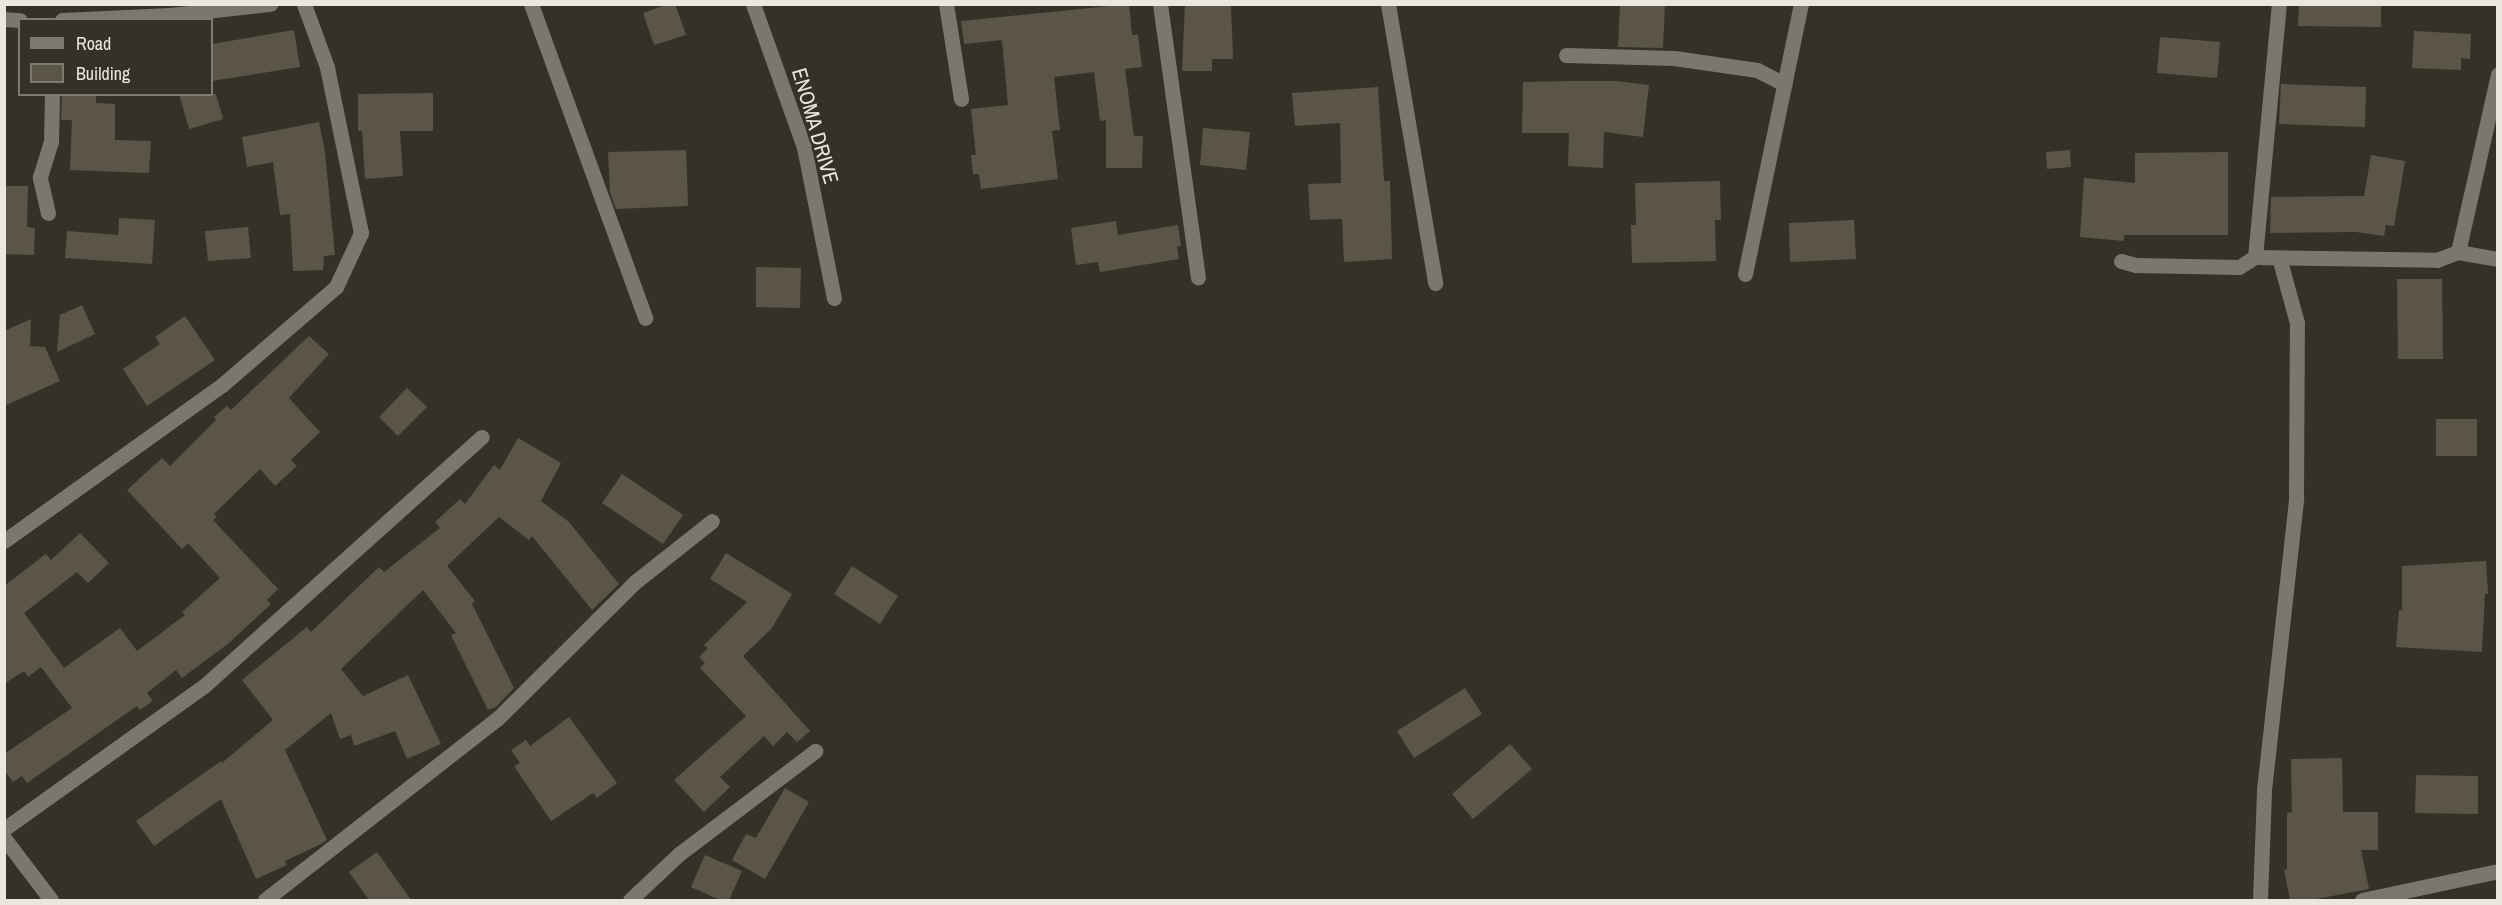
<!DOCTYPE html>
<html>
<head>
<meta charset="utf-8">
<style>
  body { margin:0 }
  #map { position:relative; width:2502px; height:905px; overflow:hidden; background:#363126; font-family:"Archivo Narrow",sans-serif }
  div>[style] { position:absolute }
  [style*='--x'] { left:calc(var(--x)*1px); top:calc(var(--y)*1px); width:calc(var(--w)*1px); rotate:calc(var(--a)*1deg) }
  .building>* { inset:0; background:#5b5549 }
  .minor>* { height:15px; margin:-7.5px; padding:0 7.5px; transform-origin:7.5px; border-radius:7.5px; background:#7a7771 }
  span { translate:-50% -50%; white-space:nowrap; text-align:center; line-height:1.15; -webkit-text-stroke:5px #363126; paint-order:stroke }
  .street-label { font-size:21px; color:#eae7df }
  .frame { position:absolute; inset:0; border:6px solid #eae7df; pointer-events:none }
  .legend { position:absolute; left:18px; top:18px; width:195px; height:78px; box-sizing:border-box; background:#363126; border:2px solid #7e7a70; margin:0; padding:8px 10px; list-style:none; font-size:18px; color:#eae7df }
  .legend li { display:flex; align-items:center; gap:12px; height:30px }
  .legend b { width:30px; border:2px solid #7e7a70 }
</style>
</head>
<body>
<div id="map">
  <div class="building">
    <div style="clip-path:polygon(668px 4px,675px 4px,686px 35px,654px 45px,643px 13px)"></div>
    <div style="clip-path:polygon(1129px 4px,1132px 35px,1138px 35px,1142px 67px,1125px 69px,1134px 136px,1143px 136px,1142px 168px,1106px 168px,1106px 120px,1100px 121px,1094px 72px,1054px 77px,1060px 130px,1052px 131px,1058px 179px,981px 189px,979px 174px,973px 174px,971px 155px,976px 155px,971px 109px,1008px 105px,1002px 40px,964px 44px,961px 21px)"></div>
    <div style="clip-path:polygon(1185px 4px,1231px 4px,1233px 59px,1212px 59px,1212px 71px,1182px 71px)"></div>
    <div style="clip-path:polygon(1620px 4px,1665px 4px,1663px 48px,1618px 47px)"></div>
    <div style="clip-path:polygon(2299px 4px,2381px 4px,2381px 27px,2298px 26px)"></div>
    <div style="clip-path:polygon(294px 30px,300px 67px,212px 81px,212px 44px)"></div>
    <div style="clip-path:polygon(2414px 31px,2471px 34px,2470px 59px,2461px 58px,2461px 70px,2412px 68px)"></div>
    <div style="clip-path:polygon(2160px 37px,2220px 42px,2217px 78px,2157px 73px)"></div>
    <div style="clip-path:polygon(1571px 81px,1616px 81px,1649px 85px,1643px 137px,1604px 132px,1603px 168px,1568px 166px,1569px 133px,1522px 133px,1523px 82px)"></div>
    <div style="clip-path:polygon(2281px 84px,2366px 87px,2365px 127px,2279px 124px)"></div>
    <div style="clip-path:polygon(1378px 87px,1384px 181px,1390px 181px,1392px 259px,1344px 262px,1342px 219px,1310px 220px,1308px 184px,1341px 183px,1340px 123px,1295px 126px,1292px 93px)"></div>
    <div style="clip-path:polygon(433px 93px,433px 131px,400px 131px,403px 176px,365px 179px,362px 131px,358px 131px,358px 94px)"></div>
    <div style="clip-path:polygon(62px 94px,96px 94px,96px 103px,115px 104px,115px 140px,151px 141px,149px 173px,70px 170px,72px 120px,61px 120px)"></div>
    <div style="clip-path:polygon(179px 94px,216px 94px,223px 119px,189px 129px)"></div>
    <div style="clip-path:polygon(319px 122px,325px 152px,335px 255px,324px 256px,323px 270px,293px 271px,290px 214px,280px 215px,273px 162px,247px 167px,242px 137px)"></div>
    <div style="clip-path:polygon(1203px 128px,1250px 132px,1246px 170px,1200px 165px)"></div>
    <div style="clip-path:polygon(686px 150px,688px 206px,616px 209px,610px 192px,608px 152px)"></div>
    <div style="clip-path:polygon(2070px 150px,2071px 167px,2047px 169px,2046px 152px)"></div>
    <div style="clip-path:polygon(2228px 152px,2228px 235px,2124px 235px,2124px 241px,2080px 237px,2084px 178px,2135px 183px,2135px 153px)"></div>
    <div style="clip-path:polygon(2371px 155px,2405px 161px,2394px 226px,2386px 225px,2384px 236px,2356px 232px,2270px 233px,2271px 197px,2364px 196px)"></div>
    <div style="clip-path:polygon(1720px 181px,1721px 220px,1715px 220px,1716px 261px,1632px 263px,1631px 225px,1636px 225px,1635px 183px)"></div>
    <div style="clip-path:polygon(4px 186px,28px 186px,27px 227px,35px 228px,34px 255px,4px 254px)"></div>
    <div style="clip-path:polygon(119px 218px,155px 220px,152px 264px,65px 258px,67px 231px,118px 235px)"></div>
    <div style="clip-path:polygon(1854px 220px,1856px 259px,1790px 262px,1789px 223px)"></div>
    <div style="clip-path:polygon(1116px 221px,1118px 235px,1178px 225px,1181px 246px,1177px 247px,1179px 259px,1100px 272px,1098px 262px,1076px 265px,1071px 228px)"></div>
    <div style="clip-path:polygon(248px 227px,251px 258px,208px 261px,205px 231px)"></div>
    <div style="clip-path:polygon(756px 267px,801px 268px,800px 308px,756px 307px)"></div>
    <div style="clip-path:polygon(2397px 279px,2442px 279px,2443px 359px,2398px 359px)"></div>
    <div style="clip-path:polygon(82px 305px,95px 334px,57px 352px,60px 315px)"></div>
    <div style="clip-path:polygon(185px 316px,215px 360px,147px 406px,123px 369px,160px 344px,155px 337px)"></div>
    <div style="clip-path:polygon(31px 319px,30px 346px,45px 347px,60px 381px,4px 406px,4px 331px)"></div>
    <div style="clip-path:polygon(309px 336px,329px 354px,289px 398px,320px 432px,291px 460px,297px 466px,275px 486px,260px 469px,214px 514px,217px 517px,213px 520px,278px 589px,267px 600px,271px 604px,229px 643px,182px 678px,176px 670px,147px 693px,153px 701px,140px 710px,137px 706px,27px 783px,22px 776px,13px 782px,4px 770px,4px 754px,72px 708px,41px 667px,28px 677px,24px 671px,4px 684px,4px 586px,46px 554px,51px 560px,80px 533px,109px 563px,88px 583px,77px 572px,24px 613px,64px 668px,120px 628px,137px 651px,185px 615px,182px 612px,220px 578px,188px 543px,182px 549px,127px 490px,162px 458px,170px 466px,216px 420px,214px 417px,227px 406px,231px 410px)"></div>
    <div style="clip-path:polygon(407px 388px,427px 407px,398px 436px,379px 417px)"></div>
    <div style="clip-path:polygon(2436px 419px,2477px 419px,2477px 456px,2436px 456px)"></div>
    <div style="clip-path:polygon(518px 438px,561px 463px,541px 501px,569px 522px,619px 584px,592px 610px,532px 536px,529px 540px,499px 517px,447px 566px,475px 601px,472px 604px,514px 688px,496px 707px,488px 710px,451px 635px,456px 633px,423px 590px,341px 669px,363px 696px,408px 675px,441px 744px,407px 759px,395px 731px,354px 746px,351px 735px,340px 739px,331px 713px,285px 750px,327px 840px,319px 845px,285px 861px,287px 865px,256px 879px,221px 799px,154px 846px,136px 821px,221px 761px,222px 763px,273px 720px,242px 680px,307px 627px,311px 632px,379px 567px,384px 572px,440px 528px,435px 522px,460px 499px,465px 504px,494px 465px,500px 470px)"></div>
    <div style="clip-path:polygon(622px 474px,683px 515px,663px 544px,602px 503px)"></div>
    <div style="clip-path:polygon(726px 553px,792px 594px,772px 628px,743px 656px,810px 731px,797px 742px,787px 732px,773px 746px,764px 736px,720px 777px,730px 787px,704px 812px,674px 780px,746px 716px,700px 668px,705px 663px,699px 657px,708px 648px,704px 645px,747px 602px,710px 579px)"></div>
    <div style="clip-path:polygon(2486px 561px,2488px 594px,2485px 594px,2482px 652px,2396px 647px,2399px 610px,2402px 610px,2402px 566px)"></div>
    <div style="clip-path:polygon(852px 566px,898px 596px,880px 624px,834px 594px)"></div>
    <div style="clip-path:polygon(1465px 688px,1482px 714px,1414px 758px,1397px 731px)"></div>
    <div style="clip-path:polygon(569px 717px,617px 783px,597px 798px,593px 793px,551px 821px,514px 766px,520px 763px,511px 750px,526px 740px,530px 746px)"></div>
    <div style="clip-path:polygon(1510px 744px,1532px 769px,1473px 819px,1452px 794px)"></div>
    <div style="clip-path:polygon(2342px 758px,2343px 812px,2378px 812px,2378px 850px,2361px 850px,2369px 889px,2311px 900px,2290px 900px,2284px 870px,2287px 869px,2287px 813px,2292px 812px,2291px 759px)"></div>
    <div style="clip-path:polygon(2416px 775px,2478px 776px,2478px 814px,2415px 813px)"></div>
    <div style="clip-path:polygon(785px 788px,809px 802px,765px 879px,732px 860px,746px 834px,756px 838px)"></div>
    <div style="clip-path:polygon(377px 852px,411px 900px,369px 900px,349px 872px)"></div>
    <div style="clip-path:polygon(705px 855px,742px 871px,729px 900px,720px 900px,691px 887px)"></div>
  </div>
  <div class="minor">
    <div style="--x:531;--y:4;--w:334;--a:70"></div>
    <div style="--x:753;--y:4;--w:152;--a:70.4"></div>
    <div style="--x:804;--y:147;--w:154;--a:78.8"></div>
    <div style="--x:946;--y:4;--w:96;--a:81"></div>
    <div style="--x:1160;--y:4;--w:276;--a:82.1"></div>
    <div style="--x:1388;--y:4;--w:283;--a:80.4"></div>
    <div style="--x:4;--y:19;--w:16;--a:4"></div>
    <div style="--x:62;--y:20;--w:108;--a:-2.7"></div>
    <div style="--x:170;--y:15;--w:101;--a:-6.3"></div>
    <div style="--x:1566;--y:55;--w:108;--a:1.6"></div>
    <div style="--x:1674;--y:58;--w:84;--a:8.2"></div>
    <div style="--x:1757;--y:70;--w:31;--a:27"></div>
    <div style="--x:48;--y:213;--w:37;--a:-103"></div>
    <div style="--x:40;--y:177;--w:37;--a:-73"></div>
    <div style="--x:51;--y:142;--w:48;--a:-88.8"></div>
    <div style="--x:2458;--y:252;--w:182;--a:-77.3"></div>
    <div style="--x:2255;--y:257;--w:254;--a:-84.6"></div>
    <div style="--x:2121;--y:261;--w:16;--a:15"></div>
    <div style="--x:2136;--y:265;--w:103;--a:1.1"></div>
    <div style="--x:2239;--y:267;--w:19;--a:-32"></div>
    <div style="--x:2255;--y:257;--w:182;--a:0.9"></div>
    <div style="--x:2437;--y:260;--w:22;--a:-21"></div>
    <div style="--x:2458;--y:252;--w:41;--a:9.9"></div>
    <div style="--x:1745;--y:274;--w:276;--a:-78.3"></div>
    <div style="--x:4;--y:541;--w:268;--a:-35.6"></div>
    <div style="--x:222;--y:385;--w:150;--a:-40.7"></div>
    <div style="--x:336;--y:287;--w:60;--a:-65.2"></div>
    <div style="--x:361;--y:233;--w:169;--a:-101.6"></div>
    <div style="--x:327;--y:67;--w:67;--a:-110.1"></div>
    <div style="--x:4;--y:829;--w:246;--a:-35.6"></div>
    <div style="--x:204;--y:686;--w:373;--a:-41.9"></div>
    <div style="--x:4;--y:838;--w:78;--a:52.8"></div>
    <div style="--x:265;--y:900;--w:296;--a:-38"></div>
    <div style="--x:498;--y:718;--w:193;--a:-44.8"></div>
    <div style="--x:635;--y:582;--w:98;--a:-38.4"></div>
    <div style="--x:630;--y:900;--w:67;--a:-43.2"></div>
    <div style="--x:679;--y:854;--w:171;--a:-37.1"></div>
    <div style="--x:2260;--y:900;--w:110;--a:-87.9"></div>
    <div style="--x:2264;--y:790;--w:294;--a:-83.7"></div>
    <div style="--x:2296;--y:498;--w:175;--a:-89.7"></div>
    <div style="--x:2297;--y:323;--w:68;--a:-105.3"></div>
    <div style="--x:2362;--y:900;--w:139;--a:-12"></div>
  </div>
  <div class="street-label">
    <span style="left:815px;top:126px;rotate:74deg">ENOMA DRIVE</span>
  </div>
  <div class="frame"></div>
  <ul class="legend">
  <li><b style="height:8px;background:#7a7771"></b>Road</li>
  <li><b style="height:16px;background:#5b5549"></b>Building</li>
  </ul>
</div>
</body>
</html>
